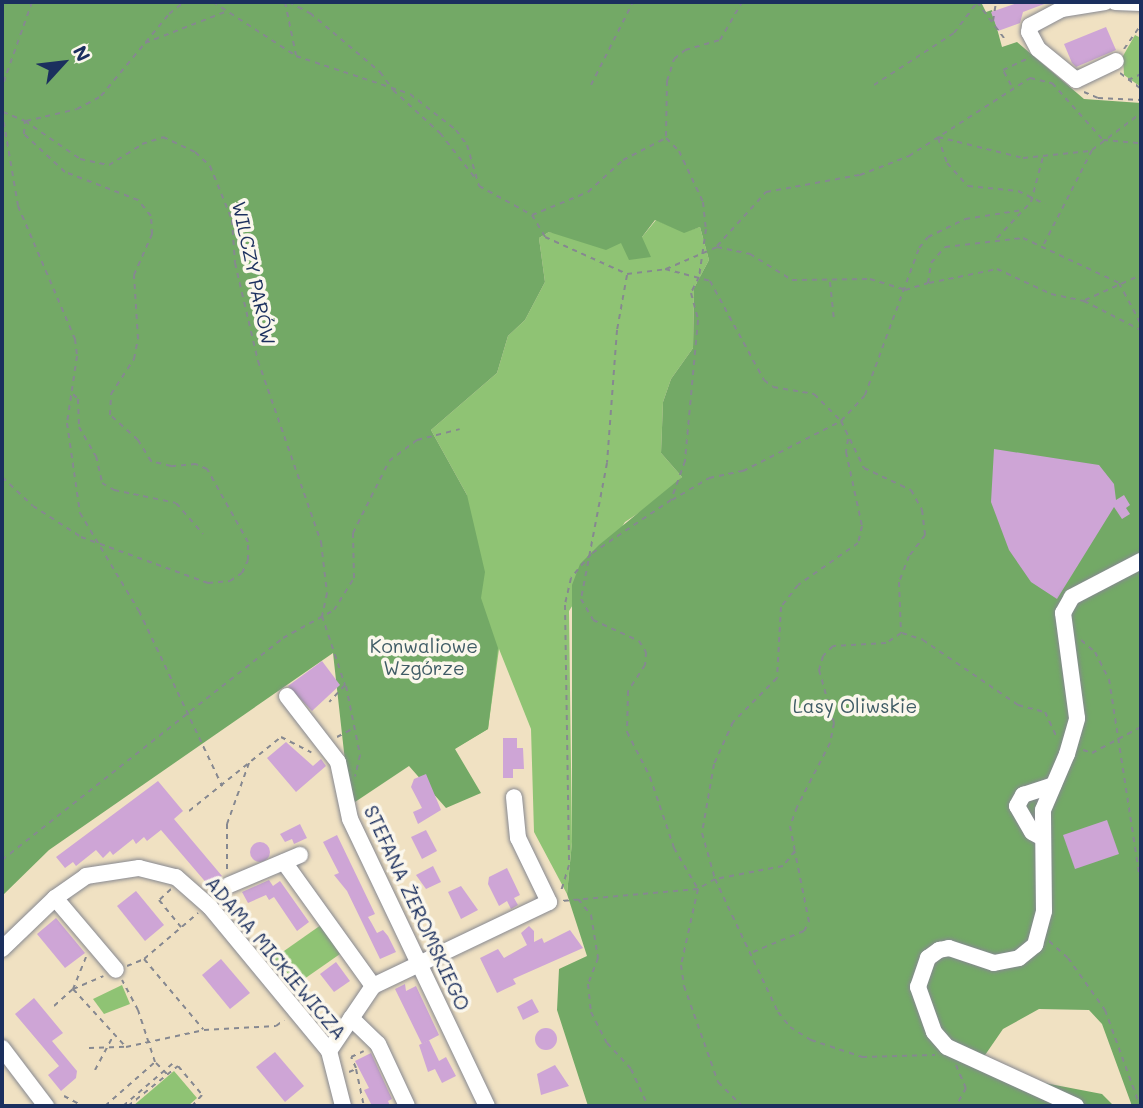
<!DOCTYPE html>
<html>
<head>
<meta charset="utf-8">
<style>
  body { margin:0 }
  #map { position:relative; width:1143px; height:1108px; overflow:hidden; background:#f0e1c2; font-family:Mali,sans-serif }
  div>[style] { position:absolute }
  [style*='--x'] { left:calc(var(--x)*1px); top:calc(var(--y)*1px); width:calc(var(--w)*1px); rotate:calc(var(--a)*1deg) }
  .green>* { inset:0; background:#8fc374 }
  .forest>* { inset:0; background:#73a966 }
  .building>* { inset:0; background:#cea5d6 }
  .round { border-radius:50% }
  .path>* { height:2px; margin-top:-1px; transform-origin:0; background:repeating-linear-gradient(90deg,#868890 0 5px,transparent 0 10px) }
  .roads { filter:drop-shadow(0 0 2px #868890) drop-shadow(0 0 2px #868890) }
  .minor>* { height:16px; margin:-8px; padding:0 8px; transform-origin:8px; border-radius:8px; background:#fff }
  span { translate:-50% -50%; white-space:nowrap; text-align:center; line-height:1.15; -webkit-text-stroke:7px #fbf7ec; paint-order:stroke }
  .street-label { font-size:19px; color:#1b2f5e }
  .park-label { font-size:19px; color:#3e5b65 }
  .frame { position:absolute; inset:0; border:4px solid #1b2f5e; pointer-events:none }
  .north { position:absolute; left:28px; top:28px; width:70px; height:70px; -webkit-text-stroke:5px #fbf7ec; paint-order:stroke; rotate:63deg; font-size:19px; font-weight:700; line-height:28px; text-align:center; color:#1b2f5e }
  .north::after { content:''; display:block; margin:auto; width:24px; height:32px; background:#1b2f5e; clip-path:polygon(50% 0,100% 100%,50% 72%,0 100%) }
</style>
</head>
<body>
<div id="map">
  <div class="green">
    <div style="clip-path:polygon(1135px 35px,1141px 38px,1141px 87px,1124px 75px,1123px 56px)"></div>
    <div style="clip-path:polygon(656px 220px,684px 232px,700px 227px,709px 260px,694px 288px,693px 348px,671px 379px,663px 402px,661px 453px,682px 477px,661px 498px,625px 522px,569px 611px,572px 842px,567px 894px,534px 832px,531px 729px,499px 649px,488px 729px,454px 749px,467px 495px,431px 430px,497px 373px,508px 336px,525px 320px,545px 282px,539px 238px,549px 232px,621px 243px,642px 237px)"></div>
    <div style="clip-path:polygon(321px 925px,340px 954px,297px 984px,274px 958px)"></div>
    <div style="clip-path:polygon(122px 985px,130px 1004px,104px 1014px,93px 999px)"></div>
    <div style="clip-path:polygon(174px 1071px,197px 1098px,188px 1106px,133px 1106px)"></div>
  </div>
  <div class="forest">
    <div style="clip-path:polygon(2px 2px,981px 2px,986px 12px,992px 10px,1002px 47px,1017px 42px,1084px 99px,1141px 103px,1141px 1106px,1132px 1106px,1102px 1024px,1089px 1010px,1039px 1009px,1003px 1029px,983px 1058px,1034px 1081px,1102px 1094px,1114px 1106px,588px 1106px,557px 1010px,559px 969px,587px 956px,567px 894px,572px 842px,572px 585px,580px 564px,599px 545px,682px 477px,661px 453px,663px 402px,671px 379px,693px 348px,694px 288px,709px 260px,700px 227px,684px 233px,655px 220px,642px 237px,651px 257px,629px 260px,621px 243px,606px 250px,549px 232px,539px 238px,545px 282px,525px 320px,508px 336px,497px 373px,431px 430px,467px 495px,485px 572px,481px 598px,498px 648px,488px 729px,455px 749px,481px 793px,446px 808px,409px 766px,355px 802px,348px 788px,333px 653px,49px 850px,2px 896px)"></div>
  </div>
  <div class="building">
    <div style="clip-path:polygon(1020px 2px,1047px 3px,1023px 12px,1020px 23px,998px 31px,991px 12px)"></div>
    <div style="clip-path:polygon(1106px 27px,1116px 50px,1076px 67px,1072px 63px,1064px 44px)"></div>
    <div style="clip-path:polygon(994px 449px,1099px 465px,1114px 484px,1116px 500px,1124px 495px,1130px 505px,1126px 508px,1130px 514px,1122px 519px,1114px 507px,1057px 599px,1031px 582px,1009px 550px,991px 502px)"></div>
    <div style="clip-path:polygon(322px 661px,340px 685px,312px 711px,288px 686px)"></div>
    <div style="clip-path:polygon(503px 738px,517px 738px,517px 748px,523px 748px,524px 769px,513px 769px,513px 778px,503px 778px)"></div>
    <div style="clip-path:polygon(286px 742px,313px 766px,321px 759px,326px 766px,296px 792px,267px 758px)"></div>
    <div style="clip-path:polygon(426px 774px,441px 810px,418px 824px,413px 812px,422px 808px,411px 787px,414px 779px)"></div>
    <div style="clip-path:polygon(158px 781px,183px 811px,174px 819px,222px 876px,209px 886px,161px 830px,147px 841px,144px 837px,136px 844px,133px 839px,113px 855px,110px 851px,103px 858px,96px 850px,76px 866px,73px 862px,65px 868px,56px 857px)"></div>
    <div style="clip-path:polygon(1107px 820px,1119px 854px,1075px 869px,1063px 835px)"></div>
    <div style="clip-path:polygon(300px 824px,307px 838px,294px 844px,292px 839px,285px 842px,280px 834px)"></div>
    <div style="clip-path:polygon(426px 830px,437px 851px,422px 859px,411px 837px)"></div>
    <div style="clip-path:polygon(337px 835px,375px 914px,368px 917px,371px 922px,377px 933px,383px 930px,388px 936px,396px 952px,380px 959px,347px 891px,334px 875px,339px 873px,323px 842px)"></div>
    <div class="round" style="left:250px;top:842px;width:20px;height:20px"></div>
    <div style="clip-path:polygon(433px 866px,441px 882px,426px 889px,416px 875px)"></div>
    <div style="clip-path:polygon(507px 868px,520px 895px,514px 898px,518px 905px,511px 909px,507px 901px,499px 906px,488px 884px,489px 877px)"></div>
    <div style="clip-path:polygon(269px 880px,273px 886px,280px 881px,309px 922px,297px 931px,274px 897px,269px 900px,266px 895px,248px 903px,242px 892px)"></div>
    <div style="clip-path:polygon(461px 886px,478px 910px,461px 919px,448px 892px)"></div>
    <div style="clip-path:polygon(136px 891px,164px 925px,145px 941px,117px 906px)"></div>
    <div style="clip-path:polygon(56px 918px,85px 953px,65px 968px,37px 934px)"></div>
    <div style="clip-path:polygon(529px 926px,534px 931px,534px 942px,542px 938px,544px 943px,570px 930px,583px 948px,513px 979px,516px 984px,497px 993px,480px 958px,498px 949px,504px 958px,527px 945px,521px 933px)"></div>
    <div style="clip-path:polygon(221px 959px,250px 993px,230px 1009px,202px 975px)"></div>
    <div style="clip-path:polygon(336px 962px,350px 981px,334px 992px,320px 974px)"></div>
    <div style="clip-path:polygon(405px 984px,406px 991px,416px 986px,439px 1035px,422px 1044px,395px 989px)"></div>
    <div style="clip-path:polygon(34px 998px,63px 1033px,52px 1041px,77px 1071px,76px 1078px,61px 1091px,48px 1075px,59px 1066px,15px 1014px)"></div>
    <div style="clip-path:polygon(532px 999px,539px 1012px,523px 1020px,517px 1007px)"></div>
    <div class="round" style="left:535px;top:1028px;width:22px;height:22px"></div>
    <div style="clip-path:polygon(429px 1040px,439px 1061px,446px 1057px,456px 1076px,442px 1083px,435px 1069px,428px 1072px,419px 1045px)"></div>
    <div style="clip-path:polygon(275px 1052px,304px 1086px,285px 1102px,256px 1067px)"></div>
    <div style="clip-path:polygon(371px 1053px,392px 1099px,388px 1101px,390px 1106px,372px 1106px,364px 1090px,369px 1088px,355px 1061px)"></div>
    <div style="clip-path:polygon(555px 1065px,569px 1086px,541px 1095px,537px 1074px)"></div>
  </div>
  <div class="path">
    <div style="--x:32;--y:2;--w:87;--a:109.5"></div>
    <div style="--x:3;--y:84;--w:28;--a:92"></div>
    <div style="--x:2;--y:112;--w:95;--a:80.3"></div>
    <div style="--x:18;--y:206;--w:145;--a:66.8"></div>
    <div style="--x:75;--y:339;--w:17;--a:83"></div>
    <div style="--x:77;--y:356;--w:68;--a:98.5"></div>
    <div style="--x:67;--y:423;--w:91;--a:81.8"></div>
    <div style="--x:80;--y:513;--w:114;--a:59"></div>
    <div style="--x:139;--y:611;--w:194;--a:64.6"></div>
    <div style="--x:213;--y:2;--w:99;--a:33"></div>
    <div style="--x:296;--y:56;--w:120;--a:18.4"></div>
    <div style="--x:410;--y:94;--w:58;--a:38"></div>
    <div style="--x:456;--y:130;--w:19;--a:54"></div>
    <div style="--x:467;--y:145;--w:43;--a:73.7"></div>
    <div style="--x:479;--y:186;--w:60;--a:28.7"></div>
    <div style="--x:532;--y:215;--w:26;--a:59"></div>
    <div style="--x:545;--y:237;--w:90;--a:24.3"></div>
    <div style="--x:627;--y:274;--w:38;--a:-7"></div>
    <div style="--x:665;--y:269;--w:47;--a:14.9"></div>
    <div style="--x:710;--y:281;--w:113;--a:61.4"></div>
    <div style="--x:764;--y:380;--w:11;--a:38"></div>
    <div style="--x:773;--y:387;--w:42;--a:9.7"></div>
    <div style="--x:814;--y:394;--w:38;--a:45"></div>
    <div style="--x:841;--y:421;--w:52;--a:63.9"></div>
    <div style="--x:864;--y:468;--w:52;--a:25.1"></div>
    <div style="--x:911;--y:490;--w:23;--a:61"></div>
    <div style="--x:922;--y:510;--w:25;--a:83"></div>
    <div style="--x:925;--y:535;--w:26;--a:127"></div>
    <div style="--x:909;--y:556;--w:28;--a:111"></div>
    <div style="--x:899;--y:582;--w:51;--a:87.8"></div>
    <div style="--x:901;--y:633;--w:18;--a:146"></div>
    <div style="--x:886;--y:643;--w:53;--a:176.8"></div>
    <div style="--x:833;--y:646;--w:14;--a:135"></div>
    <div style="--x:823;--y:656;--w:15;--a:106"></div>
    <div style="--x:819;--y:670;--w:55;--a:74.2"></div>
    <div style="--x:834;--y:723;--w:20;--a:101"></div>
    <div style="--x:830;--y:743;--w:72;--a:117.3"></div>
    <div style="--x:797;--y:807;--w:20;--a:110"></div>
    <div style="--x:790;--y:826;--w:25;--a:79"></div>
    <div style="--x:795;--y:851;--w:19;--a:129"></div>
    <div style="--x:783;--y:866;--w:69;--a:169.2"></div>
    <div style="--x:715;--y:879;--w:20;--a:150"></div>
    <div style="--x:698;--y:889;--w:137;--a:175"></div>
    <div style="--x:285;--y:2;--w:54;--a:78.3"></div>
    <div style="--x:289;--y:2;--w:24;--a:28"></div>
    <div style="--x:310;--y:13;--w:92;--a:40.1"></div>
    <div style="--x:380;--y:72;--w:22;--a:54"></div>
    <div style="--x:393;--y:90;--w:64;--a:42.5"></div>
    <div style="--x:440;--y:133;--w:57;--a:52.1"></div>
    <div style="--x:977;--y:2;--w:45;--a:53.1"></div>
    <div style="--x:993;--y:21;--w:19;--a:-81"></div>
    <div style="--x:145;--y:43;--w:86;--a:-21.2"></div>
    <div style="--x:1124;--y:49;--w:29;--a:-55"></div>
    <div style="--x:1120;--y:73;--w:26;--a:37"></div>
    <div style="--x:1128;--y:80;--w:14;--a:-25"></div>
    <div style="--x:591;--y:85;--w:93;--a:-63.2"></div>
    <div style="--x:874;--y:85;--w:95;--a:-33"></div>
    <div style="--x:954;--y:33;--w:39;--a:-53"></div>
    <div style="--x:1011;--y:85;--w:17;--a:-118"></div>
    <div style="--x:1003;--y:70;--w:26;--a:-25"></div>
    <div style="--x:1084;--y:92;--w:15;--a:23"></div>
    <div style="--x:1098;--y:98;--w:43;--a:2.7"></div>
    <div style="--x:3;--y:112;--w:24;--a:22"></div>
    <div style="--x:25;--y:121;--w:67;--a:34.6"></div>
    <div style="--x:80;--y:159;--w:30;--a:12"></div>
    <div style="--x:109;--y:165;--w:39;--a:-32"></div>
    <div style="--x:142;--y:144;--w:22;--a:-18"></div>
    <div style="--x:163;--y:137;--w:35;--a:25"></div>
    <div style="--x:195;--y:152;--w:21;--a:43"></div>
    <div style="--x:210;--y:166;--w:58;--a:67.8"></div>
    <div style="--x:232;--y:220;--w:43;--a:86"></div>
    <div style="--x:235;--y:263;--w:101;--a:76.8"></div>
    <div style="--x:258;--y:361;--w:192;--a:70.8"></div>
    <div style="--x:321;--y:542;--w:51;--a:83.3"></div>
    <div style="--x:327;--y:593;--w:24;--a:102"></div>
    <div style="--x:322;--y:616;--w:73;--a:71.6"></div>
    <div style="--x:345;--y:685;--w:23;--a:133"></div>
    <div style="--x:26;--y:121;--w:52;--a:-13.2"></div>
    <div style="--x:77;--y:109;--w:27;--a:-28"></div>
    <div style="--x:101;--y:96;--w:107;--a:-50.3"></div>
    <div style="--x:169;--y:14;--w:19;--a:-39"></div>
    <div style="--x:666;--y:136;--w:55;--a:-89"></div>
    <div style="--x:667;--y:81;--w:23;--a:-72"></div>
    <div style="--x:674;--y:59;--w:14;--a:-39"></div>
    <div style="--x:685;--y:50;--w:36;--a:-16"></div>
    <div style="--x:720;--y:40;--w:44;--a:-59.9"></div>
    <div style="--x:938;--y:137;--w:88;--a:13.9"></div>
    <div style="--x:1023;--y:158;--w:67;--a:-6"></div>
    <div style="--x:938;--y:138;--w:27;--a:70"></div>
    <div style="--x:947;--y:163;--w:31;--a:48"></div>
    <div style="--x:968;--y:186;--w:50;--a:5.7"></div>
    <div style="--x:1018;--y:191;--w:30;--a:26"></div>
    <div style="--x:532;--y:215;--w:61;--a:-22.3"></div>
    <div style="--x:588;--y:192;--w:47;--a:-42.4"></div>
    <div style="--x:623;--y:160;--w:48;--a:-27.1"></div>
    <div style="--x:666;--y:138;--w:18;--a:45"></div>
    <div style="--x:679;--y:151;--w:56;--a:64.8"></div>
    <div style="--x:703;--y:202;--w:27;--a:84"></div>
    <div style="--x:706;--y:229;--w:49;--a:98.3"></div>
    <div style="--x:699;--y:277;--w:18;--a:117"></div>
    <div style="--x:691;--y:293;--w:28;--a:75"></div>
    <div style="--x:698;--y:320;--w:142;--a:95.3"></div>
    <div style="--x:685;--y:461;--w:41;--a:109.7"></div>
    <div style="--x:671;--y:500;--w:97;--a:146"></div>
    <div style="--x:591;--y:554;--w:31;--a:130"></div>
    <div style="--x:571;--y:578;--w:28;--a:103"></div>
    <div style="--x:565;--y:605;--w:260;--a:89.1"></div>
    <div style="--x:569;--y:865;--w:28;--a:107"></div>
    <div style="--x:997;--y:238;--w:50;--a:-46.6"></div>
    <div style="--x:1031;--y:202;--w:47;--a:-75.1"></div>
    <div style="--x:1044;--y:244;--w:106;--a:-62.9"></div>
    <div style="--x:1092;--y:150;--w:61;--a:-37.1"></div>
    <div style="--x:717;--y:246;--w:73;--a:-47.8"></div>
    <div style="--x:766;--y:192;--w:96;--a:-10.3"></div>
    <div style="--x:860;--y:175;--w:53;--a:-21.2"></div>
    <div style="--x:909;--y:156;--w:144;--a:-32.8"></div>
    <div style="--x:1030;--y:78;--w:23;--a:13"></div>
    <div style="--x:1052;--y:83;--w:76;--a:48.2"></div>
    <div style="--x:1103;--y:140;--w:38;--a:5"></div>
    <div style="--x:666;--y:269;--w:56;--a:-23.3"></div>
    <div style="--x:717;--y:247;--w:34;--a:12"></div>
    <div style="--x:750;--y:254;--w:49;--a:31.8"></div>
    <div style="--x:792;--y:280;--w:78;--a:-0.7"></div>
    <div style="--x:870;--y:279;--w:37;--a:17"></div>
    <div style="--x:905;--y:290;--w:24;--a:-17"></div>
    <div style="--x:928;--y:283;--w:20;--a:-81"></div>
    <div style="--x:931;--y:263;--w:21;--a:-49"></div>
    <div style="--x:945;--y:247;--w:79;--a:-6.6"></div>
    <div style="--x:1023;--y:238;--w:106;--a:25.1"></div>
    <div style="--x:1119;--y:283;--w:47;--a:61.8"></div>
    <div style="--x:627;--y:275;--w:56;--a:100.3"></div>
    <div style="--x:617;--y:330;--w:133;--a:94.3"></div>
    <div style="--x:607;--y:463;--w:138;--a:100.8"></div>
    <div style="--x:581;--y:599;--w:24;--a:60"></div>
    <div style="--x:593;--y:620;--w:51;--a:24.5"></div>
    <div style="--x:639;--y:641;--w:13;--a:58"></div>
    <div style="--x:646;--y:652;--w:13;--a:94"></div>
    <div style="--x:645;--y:665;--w:31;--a:123"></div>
    <div style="--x:628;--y:691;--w:41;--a:91.4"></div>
    <div style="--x:627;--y:732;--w:51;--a:62.9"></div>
    <div style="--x:650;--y:777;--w:75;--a:71.3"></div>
    <div style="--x:674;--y:848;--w:48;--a:59.7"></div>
    <div style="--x:698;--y:889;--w:78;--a:102.6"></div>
    <div style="--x:681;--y:965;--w:21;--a:82"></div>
    <div style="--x:684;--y:986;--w:102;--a:70.5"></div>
    <div style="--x:718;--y:1082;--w:34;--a:45"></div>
    <div style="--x:830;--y:282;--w:38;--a:84"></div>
    <div style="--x:929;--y:283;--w:69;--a:-11.6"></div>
    <div style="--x:997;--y:269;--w:60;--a:24.8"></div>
    <div style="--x:1051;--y:294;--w:34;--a:12"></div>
    <div style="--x:1084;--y:301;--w:64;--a:27"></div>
    <div style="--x:1085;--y:300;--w:61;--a:-24.1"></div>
    <div style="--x:73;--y:394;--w:7;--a:45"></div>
    <div style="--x:78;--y:399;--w:28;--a:88"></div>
    <div style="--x:79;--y:427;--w:34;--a:60"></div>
    <div style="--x:96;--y:456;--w:28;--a:77"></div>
    <div style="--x:102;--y:483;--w:14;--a:30"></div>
    <div style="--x:114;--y:490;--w:63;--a:11.8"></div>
    <div style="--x:176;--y:503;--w:41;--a:48.9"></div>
    <div style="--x:848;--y:439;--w:13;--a:99"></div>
    <div style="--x:846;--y:452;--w:76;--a:77.8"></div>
    <div style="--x:862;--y:526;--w:17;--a:103"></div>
    <div style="--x:858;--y:543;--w:73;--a:145"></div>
    <div style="--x:798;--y:585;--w:28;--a:128"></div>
    <div style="--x:781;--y:607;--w:71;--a:93.2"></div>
    <div style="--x:777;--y:678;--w:62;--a:135"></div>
    <div style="--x:733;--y:722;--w:46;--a:114.3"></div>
    <div style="--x:714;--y:764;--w:70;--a:99.9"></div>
    <div style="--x:702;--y:833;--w:48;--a:74.2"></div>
    <div style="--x:715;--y:879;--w:147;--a:64.7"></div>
    <div style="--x:778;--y:1012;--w:19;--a:51"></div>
    <div style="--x:790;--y:1027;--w:25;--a:32"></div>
    <div style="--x:811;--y:1040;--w:54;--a:18.4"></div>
    <div style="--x:862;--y:1057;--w:73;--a:-1.6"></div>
    <div style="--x:2;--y:477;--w:42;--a:43.1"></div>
    <div style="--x:33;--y:506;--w:57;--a:32.9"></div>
    <div style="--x:81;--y:537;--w:135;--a:19.9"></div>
    <div style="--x:208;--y:583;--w:22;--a:-5"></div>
    <div style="--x:230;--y:581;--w:14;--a:-34"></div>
    <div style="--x:242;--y:573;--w:14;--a:-65"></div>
    <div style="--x:248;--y:560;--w:18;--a:-90"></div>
    <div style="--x:248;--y:542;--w:84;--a:-119.3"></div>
    <div style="--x:207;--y:469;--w:12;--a:-156"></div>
    <div style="--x:196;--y:464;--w:25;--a:175"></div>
    <div style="--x:171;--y:466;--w:21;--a:-166"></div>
    <div style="--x:151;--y:461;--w:25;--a:-122"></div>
    <div style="--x:138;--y:440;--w:38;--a:-138"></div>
    <div style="--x:110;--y:415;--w:21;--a:-87"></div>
    <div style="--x:111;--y:394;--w:42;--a:-56.7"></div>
    <div style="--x:134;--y:359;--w:20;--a:-79"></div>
    <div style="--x:138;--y:339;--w:64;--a:-93.6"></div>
    <div style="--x:134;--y:275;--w:45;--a:-66.3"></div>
    <div style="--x:152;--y:234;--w:18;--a:-93"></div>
    <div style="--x:151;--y:216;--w:21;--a:-129"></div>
    <div style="--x:138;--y:200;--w:78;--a:-159"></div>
    <div style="--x:65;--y:172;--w:56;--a:-137.2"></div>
    <div style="--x:24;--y:134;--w:13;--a:-86"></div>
    <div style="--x:672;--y:500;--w:43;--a:-30.7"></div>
    <div style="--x:709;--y:478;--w:35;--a:-12"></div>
    <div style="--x:743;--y:471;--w:110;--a:-27"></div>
    <div style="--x:841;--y:421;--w:35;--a:-47"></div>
    <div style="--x:865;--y:395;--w:157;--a:-69.8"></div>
    <div style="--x:919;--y:248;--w:14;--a:-51"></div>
    <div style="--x:928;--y:237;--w:41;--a:-25.9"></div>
    <div style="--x:965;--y:219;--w:59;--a:-8.8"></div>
    <div style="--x:902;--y:633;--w:22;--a:18"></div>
    <div style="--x:923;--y:640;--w:115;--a:34.4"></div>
    <div style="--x:1018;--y:705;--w:28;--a:15"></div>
    <div style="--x:1045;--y:712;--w:29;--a:65"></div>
    <div style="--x:1081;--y:640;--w:18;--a:41"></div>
    <div style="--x:1095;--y:652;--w:30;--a:63"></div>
    <div style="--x:1109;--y:679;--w:208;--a:81.2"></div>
    <div style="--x:346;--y:686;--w:70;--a:78.5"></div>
    <div style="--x:360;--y:755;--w:22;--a:103"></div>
    <div style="--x:337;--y:737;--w:19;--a:-28"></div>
    <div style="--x:1083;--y:750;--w:9;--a:18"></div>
    <div style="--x:1092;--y:753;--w:55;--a:-28"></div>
    <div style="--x:189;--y:811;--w:118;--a:-38.8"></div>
    <div style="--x:281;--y:737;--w:34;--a:27"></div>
    <div style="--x:2;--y:860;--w:358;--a:-38.3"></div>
    <div style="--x:283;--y:638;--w:58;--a:-28.8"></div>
    <div style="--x:334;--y:610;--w:38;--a:-58"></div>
    <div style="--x:354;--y:578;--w:45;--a:-91.3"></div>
    <div style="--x:353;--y:533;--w:80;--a:-63.4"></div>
    <div style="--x:389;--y:461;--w:35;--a:-37"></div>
    <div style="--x:417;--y:440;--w:44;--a:-14.3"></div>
    <div style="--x:227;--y:869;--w:45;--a:-90"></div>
    <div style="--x:227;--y:824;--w:65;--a:-70.2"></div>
    <div style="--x:171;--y:889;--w:16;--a:137"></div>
    <div style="--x:159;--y:900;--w:35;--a:51"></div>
    <div style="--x:578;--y:899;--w:21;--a:51"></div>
    <div style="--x:591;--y:915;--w:44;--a:80.8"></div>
    <div style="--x:598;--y:958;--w:28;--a:111"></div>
    <div style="--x:588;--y:984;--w:28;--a:84"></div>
    <div style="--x:591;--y:1012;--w:35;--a:63"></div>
    <div style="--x:607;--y:1043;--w:35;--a:47"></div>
    <div style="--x:631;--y:1069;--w:41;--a:65.3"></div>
    <div style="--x:1049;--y:941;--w:25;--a:42"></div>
    <div style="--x:1068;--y:958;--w:64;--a:54.6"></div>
    <div style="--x:1105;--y:1010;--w:102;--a:70"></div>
    <div style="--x:753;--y:952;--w:55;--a:-22.4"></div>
    <div style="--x:804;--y:931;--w:10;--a:-61"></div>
    <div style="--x:809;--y:922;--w:71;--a:-101.3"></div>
    <div style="--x:86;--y:957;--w:35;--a:112"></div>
    <div style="--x:73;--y:989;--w:79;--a:47.6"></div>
    <div style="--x:144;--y:959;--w:92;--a:49.9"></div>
    <div style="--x:127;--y:966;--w:18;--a:-22"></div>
    <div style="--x:144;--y:959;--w:71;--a:-40.4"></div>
    <div style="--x:54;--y:1006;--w:25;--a:-42"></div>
    <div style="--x:73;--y:989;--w:33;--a:-23"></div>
    <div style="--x:89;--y:1048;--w:37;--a:-2"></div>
    <div style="--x:126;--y:1047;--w:80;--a:-12.3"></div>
    <div style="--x:204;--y:1030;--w:72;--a:-3.2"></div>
    <div style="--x:276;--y:1026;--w:10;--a:-37"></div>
    <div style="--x:156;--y:1063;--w:16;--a:45"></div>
    <div style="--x:956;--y:1065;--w:25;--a:67"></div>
    <div style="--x:966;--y:1088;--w:21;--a:119"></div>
    <div style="--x:356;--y:1068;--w:12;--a:-114"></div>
    <div style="--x:351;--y:1057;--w:14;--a:-25"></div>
    <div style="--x:95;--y:1070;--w:40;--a:-62"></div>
    <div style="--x:349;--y:1072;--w:8;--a:-23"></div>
    <div style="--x:356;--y:1069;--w:38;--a:78"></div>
    <div style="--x:64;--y:1096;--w:21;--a:28"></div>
    <div style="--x:105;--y:1106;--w:67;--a:-41.3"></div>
    <div style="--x:155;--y:1062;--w:55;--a:-108.1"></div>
    <div style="--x:138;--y:1010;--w:34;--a:-118"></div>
    <div style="--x:123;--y:1106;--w:65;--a:-40.6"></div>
    <div style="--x:128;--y:1106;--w:64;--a:-38.7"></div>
    <div style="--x:178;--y:1066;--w:38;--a:50"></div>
    <div style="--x:202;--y:1095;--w:15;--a:132"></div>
  </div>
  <div class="roads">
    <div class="minor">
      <div style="--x:1105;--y:2;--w:44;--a:170.8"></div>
      <div style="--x:1062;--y:9;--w:36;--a:152"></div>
      <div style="--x:1030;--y:26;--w:6;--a:99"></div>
      <div style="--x:1029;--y:32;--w:19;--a:62"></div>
      <div style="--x:1038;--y:49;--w:49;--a:39.2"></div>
      <div style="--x:1076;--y:80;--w:44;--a:-25.4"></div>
      <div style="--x:1115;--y:2;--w:26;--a:2"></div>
      <div style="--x:287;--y:696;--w:83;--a:52.3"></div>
      <div style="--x:338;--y:762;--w:58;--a:78.1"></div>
      <div style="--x:350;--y:819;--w:318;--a:64.5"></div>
      <div style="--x:1041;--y:837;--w:10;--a:-151"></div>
      <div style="--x:1032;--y:832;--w:30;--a:-120"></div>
      <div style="--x:1017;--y:806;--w:13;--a:-61"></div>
      <div style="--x:1023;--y:795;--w:32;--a:-18"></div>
      <div style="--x:284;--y:862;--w:153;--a:54.3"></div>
      <div style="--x:229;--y:885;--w:77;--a:-22.9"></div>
      <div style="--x:55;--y:898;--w:94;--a:49.7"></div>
      <div style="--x:2;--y:949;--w:74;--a:-43.9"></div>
      <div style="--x:55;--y:898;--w:38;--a:-35"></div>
      <div style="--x:86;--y:876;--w:54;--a:-8.6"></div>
      <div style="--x:139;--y:868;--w:38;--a:14"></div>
      <div style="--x:176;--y:877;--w:45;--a:41.4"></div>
      <div style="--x:210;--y:907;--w:187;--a:50.4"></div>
      <div style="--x:329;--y:1051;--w:57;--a:75.7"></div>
      <div style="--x:351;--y:1018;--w:37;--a:44"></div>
      <div style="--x:378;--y:1044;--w:68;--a:64.9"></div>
      <div style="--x:2;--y:1048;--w:73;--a:52.8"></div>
      <div style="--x:329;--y:1051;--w:78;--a:-55.9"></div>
      <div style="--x:373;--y:986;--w:195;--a:-25.5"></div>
      <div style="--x:549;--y:902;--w:71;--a:-115.8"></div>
      <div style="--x:518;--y:838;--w:41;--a:-95.6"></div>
      <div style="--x:1076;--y:1106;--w:142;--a:-155.4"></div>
      <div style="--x:947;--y:1047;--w:20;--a:-131"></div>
      <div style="--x:934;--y:1032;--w:48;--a:-109.6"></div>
      <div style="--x:918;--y:987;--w:31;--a:-71"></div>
      <div style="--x:928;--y:958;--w:14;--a:-36"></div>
      <div style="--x:939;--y:950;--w:10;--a:-11"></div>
      <div style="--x:949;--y:948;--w:47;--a:18.4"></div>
      <div style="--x:994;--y:963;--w:25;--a:-11"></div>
      <div style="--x:1019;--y:958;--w:21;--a:-39"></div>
      <div style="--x:1035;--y:945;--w:35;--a:-75"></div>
      <div style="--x:1044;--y:911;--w:101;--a:-90.6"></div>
      <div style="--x:1043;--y:810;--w:61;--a:-66.8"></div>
      <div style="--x:1067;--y:754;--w:37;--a:-74"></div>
      <div style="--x:1077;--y:718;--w:106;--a:-97.6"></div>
      <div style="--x:1063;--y:613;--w:18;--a:-61"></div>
      <div style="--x:1072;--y:597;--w:78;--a:-27.6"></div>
    </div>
  </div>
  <div class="street-label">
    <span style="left:254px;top:273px;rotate:78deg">WILCZY PARÓW</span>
    <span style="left:417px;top:908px;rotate:65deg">STEFANA ŻEROMSKIEGO</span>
    <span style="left:276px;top:958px;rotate:50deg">ADAMA MICKIEWICZA</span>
  </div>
  <div class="park-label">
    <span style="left:424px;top:657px">Konwaliowe<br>Wzgórze</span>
    <span style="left:855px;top:706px">Lasy Oliwskie</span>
  </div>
  <div class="frame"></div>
  <div class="north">N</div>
</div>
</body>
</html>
